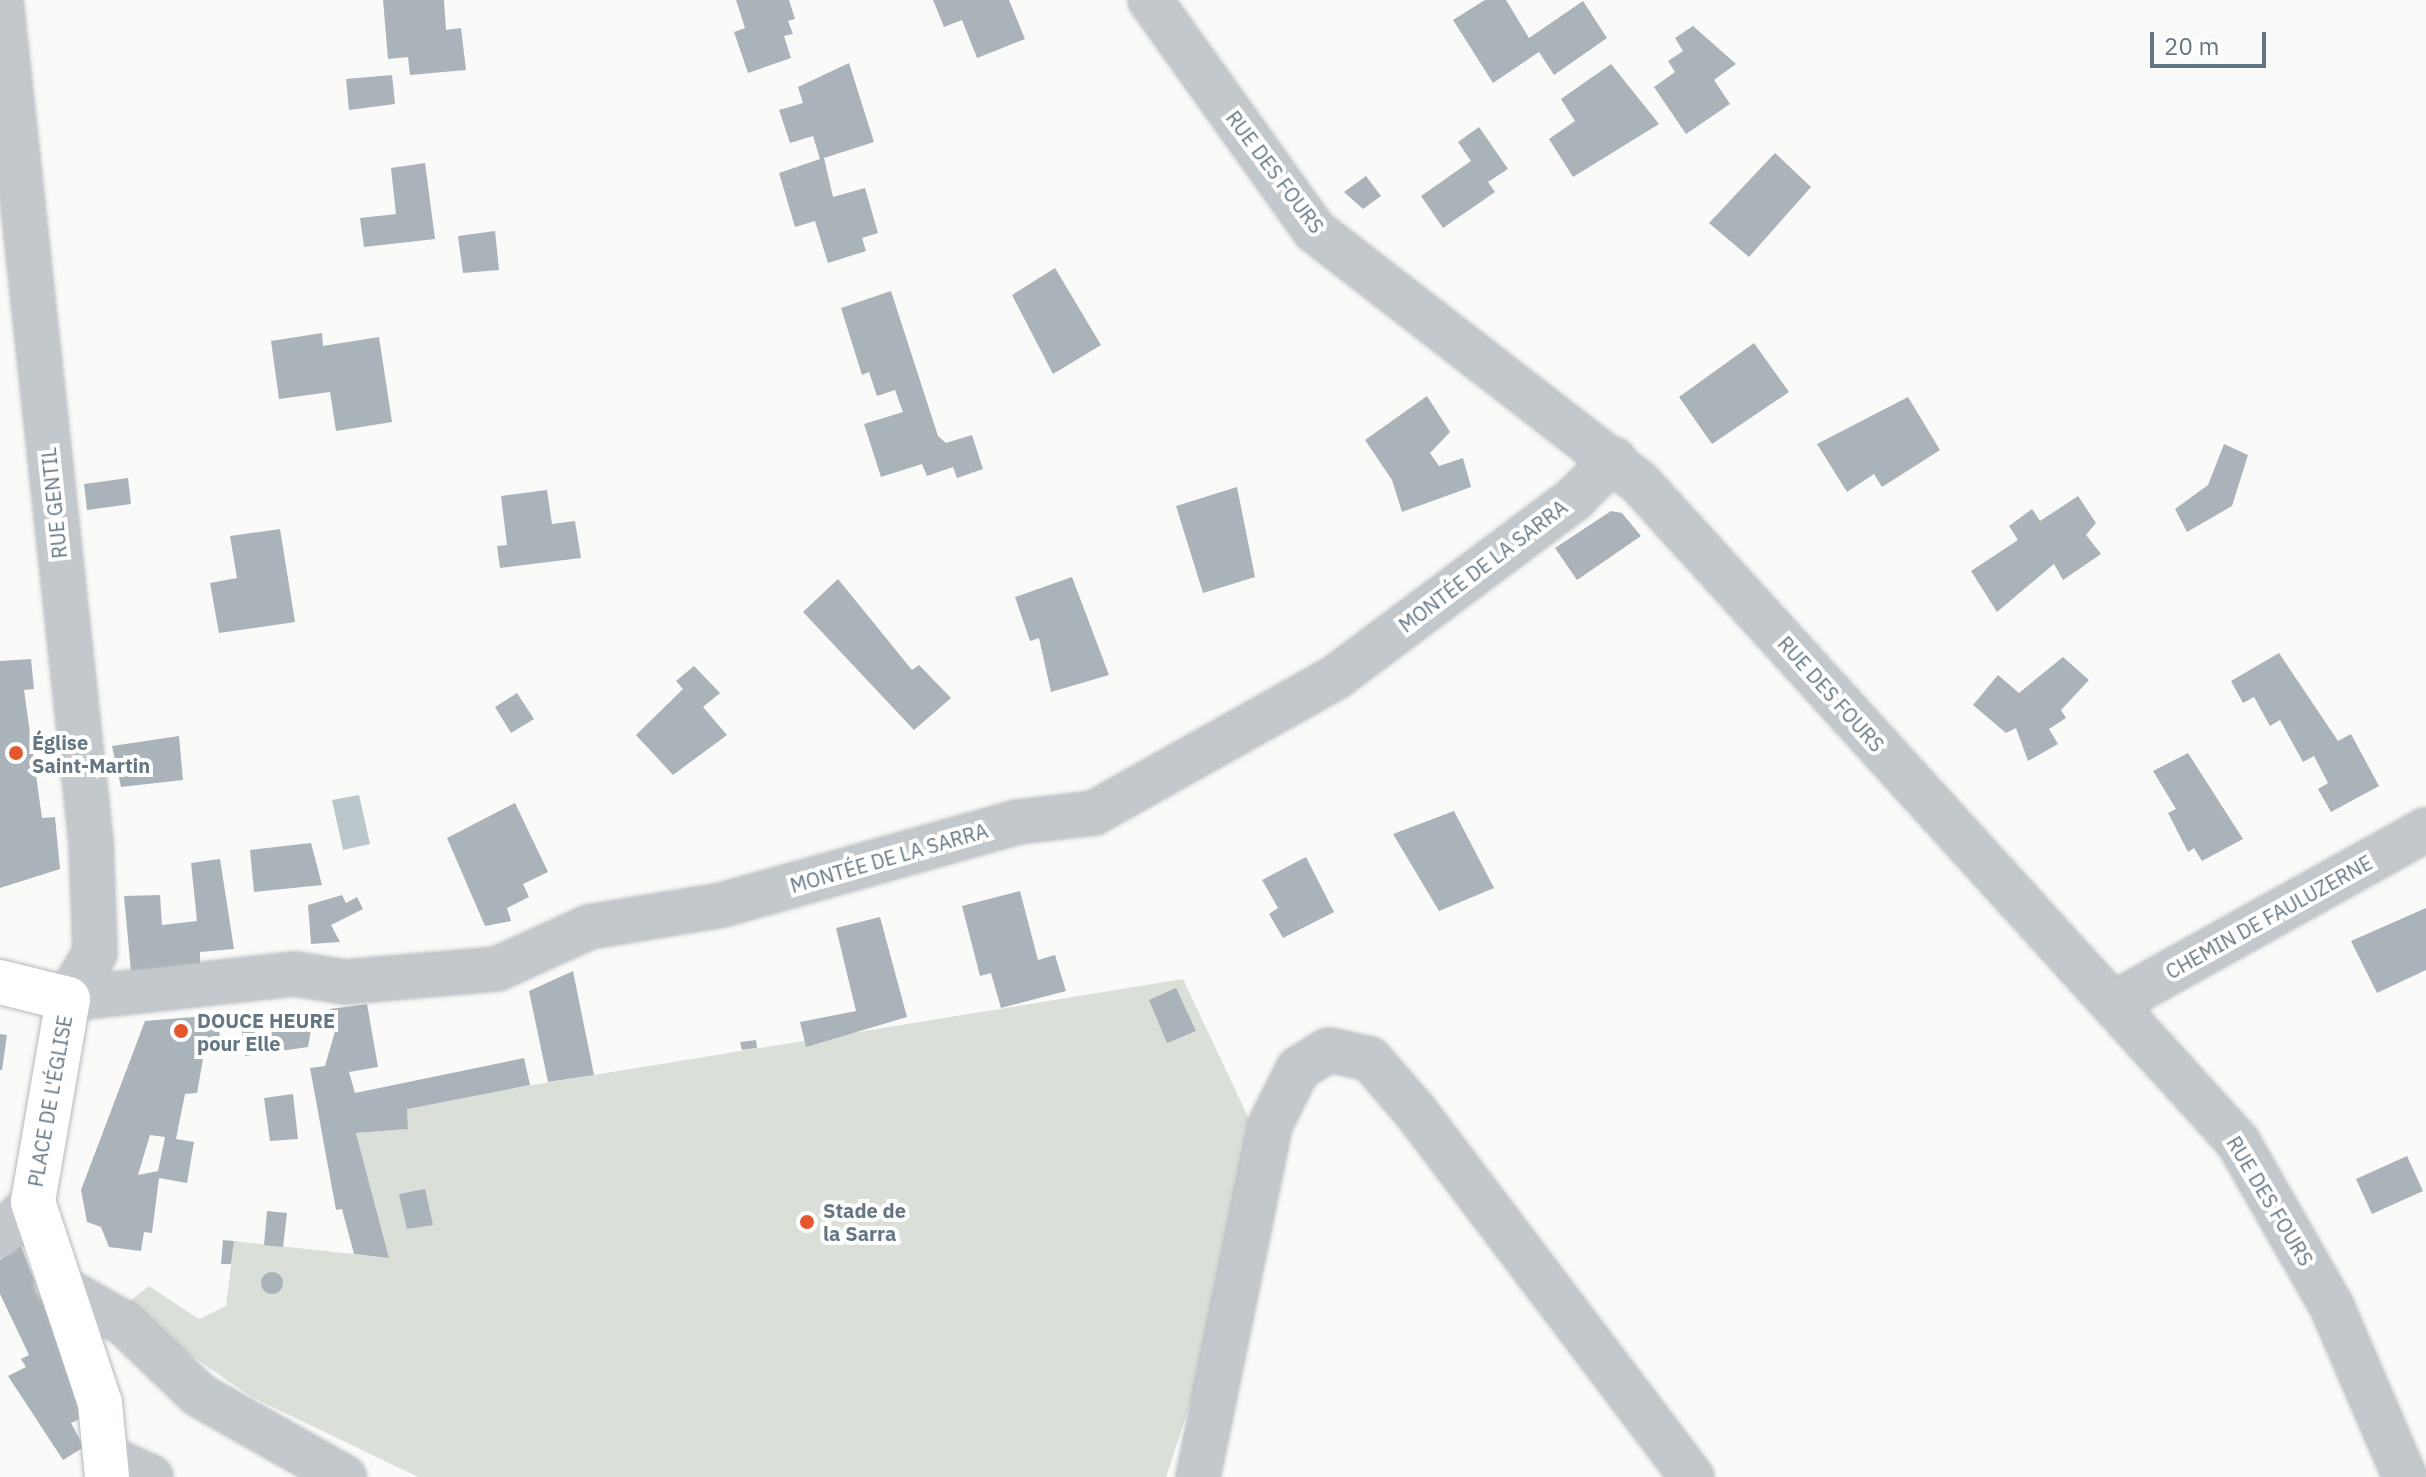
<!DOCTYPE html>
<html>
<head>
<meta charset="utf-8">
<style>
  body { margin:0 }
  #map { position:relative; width:2426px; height:1477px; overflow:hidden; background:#fafaf8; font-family:"IBM Plex Sans",sans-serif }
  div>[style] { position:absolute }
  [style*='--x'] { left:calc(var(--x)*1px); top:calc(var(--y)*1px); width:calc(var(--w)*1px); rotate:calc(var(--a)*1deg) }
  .green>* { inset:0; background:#dadfd7 }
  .water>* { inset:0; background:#bbc7cb }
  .building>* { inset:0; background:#aab3b9 }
  .round { border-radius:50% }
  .roads { filter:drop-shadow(0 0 2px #b3babf) drop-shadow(0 0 2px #b3babf) }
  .street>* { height:42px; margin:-21px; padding:0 21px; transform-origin:21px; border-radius:21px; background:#c3c8cc }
  .secondary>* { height:44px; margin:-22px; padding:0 22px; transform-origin:22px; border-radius:22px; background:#fff }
  .dots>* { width:22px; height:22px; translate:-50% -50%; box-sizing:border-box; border:4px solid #fff; border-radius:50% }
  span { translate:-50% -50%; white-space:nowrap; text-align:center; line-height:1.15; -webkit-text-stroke:8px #fff; paint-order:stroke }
  .street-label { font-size:20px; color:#657683 }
  .poi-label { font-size:20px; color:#657683; font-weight:700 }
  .left { translate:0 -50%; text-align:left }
  .scale { position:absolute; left:2150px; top:32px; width:116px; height:36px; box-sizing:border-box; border:4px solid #657683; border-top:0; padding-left:10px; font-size:24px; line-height:28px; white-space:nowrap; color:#657683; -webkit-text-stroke:6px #fff; paint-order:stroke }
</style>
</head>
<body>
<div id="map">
  <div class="green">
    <div style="clip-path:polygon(1183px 979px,1249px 1119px,1224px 1301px,1166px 1477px,418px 1477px,252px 1397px,121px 1308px,149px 1286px,199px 1319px,226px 1306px,234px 1241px,389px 1258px,356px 1133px,408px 1129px,407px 1109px,435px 1101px)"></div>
  </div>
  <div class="water">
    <div style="clip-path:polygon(359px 795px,370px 844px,343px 850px,332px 800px)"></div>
  </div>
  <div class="building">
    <div style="clip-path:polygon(383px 0,444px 0,446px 30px,461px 28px,466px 70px,410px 75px,408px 57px,388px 59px)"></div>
    <div style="clip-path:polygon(736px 0,789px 0,795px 19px,788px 21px,793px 34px,784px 36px,791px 58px,748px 73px,734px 32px,745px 28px)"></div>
    <div style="clip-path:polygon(933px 0,1009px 0,1025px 39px,977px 58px,962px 20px,944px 27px)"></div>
    <div style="clip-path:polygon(1485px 0,1506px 0,1529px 38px,1583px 1px,1607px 38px,1554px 75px,1539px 52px,1493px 83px,1453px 20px)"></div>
    <div style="clip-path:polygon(1693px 26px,1736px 64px,1714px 80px,1730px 104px,1686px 134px,1654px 87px,1675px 72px,1668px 61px,1683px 51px,1675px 38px)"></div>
    <div style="clip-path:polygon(849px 63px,874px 142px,824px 158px,833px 197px,865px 188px,878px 233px,862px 238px,866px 251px,828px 263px,815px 221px,795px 227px,779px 173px,820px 159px,813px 136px,790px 143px,779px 110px,803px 103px,798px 87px)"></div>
    <div style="clip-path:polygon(1611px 64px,1659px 124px,1573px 177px,1549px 139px,1575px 121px,1561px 99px)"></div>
    <div style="clip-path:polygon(392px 75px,395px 104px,349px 110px,346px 79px)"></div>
    <div style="clip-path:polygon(1479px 127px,1508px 169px,1488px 182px,1495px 192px,1443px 228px,1421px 196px,1471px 161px,1458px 142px)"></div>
    <div style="clip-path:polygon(1775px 153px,1811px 187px,1749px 257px,1709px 223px)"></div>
    <div style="clip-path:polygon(425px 163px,435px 239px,364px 247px,360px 218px,396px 214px,391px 168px)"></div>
    <div style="clip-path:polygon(1366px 176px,1381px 196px,1363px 209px,1344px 192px)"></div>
    <div style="clip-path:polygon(495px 231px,499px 270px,463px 273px,458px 236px)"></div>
    <div style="clip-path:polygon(1055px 268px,1101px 345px,1053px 374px,1012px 295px)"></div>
    <div style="clip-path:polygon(891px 291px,938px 436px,946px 443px,972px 435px,983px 469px,957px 478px,953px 467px,927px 476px,922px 464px,881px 477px,864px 424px,903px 412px,895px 390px,877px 396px,869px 372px,862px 375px,841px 308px)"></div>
    <div style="clip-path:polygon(322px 333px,323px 346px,379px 337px,392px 422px,336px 431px,330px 392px,279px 399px,271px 341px)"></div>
    <div style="clip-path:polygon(1754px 343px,1789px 392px,1712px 444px,1679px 397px)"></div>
    <div style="clip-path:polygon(1427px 396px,1450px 432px,1430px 453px,1439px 466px,1463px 458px,1471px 487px,1402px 512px,1392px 480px,1365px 440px)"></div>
    <div style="clip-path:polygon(1908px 397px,1940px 450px,1882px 487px,1874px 474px,1847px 492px,1817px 444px)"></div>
    <div style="clip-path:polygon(2224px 444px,2248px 455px,2232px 506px,2187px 532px,2175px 509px,2208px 485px)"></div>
    <div style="clip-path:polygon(128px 478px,131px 504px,87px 510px,84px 484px)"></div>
    <div style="clip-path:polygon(1237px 487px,1255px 577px,1203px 593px,1176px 506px)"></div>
    <div style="clip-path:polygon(547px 490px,552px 524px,575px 521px,581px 558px,500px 568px,497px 546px,507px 545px,501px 496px)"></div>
    <div style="clip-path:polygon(2078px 496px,2096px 523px,2086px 535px,2101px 554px,2063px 580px,2054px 564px,1997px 612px,1971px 571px,2018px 540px,2009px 526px,2032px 509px,2040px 521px)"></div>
    <div style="clip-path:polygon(1611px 511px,1622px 513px,1641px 536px,1577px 580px,1555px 548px)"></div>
    <div style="clip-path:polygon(280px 529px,295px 622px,219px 633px,210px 583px,237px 578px,230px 536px)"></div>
    <div style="clip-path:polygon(1072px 577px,1109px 675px,1051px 692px,1039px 638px,1030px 641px,1015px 597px)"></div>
    <div style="clip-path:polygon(838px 579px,912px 670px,919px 665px,951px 698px,914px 730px,803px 612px)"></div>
    <div style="clip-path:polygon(2279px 653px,2338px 741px,2351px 734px,2379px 786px,2331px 812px,2318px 789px,2328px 783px,2314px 756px,2303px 762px,2280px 720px,2270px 726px,2254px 697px,2243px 703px,2231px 681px)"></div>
    <div style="clip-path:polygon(2063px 657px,2089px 680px,2061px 710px,2066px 718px,2049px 729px,2058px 744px,2028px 761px,2016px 728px,2006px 733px,1973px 705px,1998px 675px,2019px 693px)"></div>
    <div style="clip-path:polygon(31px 659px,34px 689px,24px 690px,42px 818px,55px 817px,60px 869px,0 888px,0 661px)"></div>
    <div style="clip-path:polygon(694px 666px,720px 693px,703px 707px,727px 735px,673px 775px,636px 735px,683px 689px,676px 681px)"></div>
    <div style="clip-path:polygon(517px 693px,534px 719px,511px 733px,495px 707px)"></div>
    <div style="clip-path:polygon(179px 736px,183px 780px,121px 787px,112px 746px)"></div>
    <div style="clip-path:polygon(2188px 753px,2243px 839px,2202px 861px,2194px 848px,2188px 852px,2168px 813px,2176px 809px,2153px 771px)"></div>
    <div style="clip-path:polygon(515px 803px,548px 872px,523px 884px,529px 897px,507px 908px,511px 921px,485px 926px,447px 838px)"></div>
    <div style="clip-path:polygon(1454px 811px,1494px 888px,1439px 911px,1393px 834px)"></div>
    <div style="clip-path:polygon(311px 843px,322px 885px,254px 892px,250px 850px)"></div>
    <div style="clip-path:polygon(1306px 857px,1334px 912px,1283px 938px,1269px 914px,1278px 908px,1262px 880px)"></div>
    <div style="clip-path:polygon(220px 859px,234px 949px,200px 952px,200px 965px,131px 972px,124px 896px,160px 895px,162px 925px,197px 921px,191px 863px)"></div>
    <div style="clip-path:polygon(1020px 891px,1038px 960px,1055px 955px,1066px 991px,1001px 1008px,991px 973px,980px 976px,962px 906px)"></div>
    <div style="clip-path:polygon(342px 895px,346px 903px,357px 897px,363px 909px,331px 925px,340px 942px,311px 944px,308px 905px)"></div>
    <div style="clip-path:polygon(2426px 908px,2426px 970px,2377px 993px,2351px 941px)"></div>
    <div style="clip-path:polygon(880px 917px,907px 1017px,806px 1047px,800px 1022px,856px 1011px,836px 928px)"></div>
    <div style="clip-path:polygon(573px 971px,594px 1075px,548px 1082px,529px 991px)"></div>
    <div style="clip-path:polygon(1176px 988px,1196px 1031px,1167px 1043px,1149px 1000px)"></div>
    <div style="clip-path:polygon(367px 1004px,378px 1067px,349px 1072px,355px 1093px,524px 1058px,530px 1085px,407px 1109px,408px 1129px,356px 1133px,389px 1258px,354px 1254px,342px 1209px,336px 1210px,310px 1068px,325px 1066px,336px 1028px,330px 1009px)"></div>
    <div style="clip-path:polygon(306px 1010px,313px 1018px,308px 1047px,245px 1056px,241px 1023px,250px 1013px)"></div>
    <div style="clip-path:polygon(evenodd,218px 1015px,220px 1040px,206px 1042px,197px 1093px,185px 1094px,176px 1139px,194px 1142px,187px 1183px,159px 1178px,152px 1233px,144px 1232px,141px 1251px,109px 1247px,101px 1227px,87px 1222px,81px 1190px,145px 1021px,218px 1015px,150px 1135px,165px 1137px,158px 1171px,138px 1175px,150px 1135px)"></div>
    <div style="clip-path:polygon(0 1034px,7px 1035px,2px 1070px,0 1070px)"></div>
    <div style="clip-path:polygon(756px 1040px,757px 1048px,742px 1050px,740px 1042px)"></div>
    <div style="clip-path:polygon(293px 1094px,298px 1139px,270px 1141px,264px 1098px)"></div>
    <div style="clip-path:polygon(2407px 1156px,2423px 1191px,2372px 1214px,2356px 1179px)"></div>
    <div style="clip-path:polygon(425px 1189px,433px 1225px,407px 1229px,399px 1194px)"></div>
    <div style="clip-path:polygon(267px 1211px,287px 1213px,283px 1247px,264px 1245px)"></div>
    <div style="clip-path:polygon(223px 1240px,234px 1241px,231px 1264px,221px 1264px)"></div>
    <div style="clip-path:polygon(21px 1246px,86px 1416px,71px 1423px,84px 1447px,63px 1460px,8px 1376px,26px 1367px,21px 1359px,29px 1355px,0 1294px,0 1260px)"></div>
    <div class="round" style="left:261px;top:1272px;width:22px;height:22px"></div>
  </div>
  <div class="roads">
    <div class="street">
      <div style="--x:1;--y:0;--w:847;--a:83.9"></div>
      <div style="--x:91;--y:842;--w:111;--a:87.9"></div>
      <div style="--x:95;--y:953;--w:53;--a:120.4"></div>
      <div style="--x:1150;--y:0;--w:284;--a:54.5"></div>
      <div style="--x:1315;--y:231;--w:410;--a:37.8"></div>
      <div style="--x:1639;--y:482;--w:891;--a:47.77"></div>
      <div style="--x:2238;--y:1142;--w:190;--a:60.3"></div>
      <div style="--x:2332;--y:1307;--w:185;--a:66.8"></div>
      <div style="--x:68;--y:999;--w:228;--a:-6.3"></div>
      <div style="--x:295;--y:974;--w:51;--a:9.1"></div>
      <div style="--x:345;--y:982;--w:153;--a:-4.9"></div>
      <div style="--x:497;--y:969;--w:101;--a:-24.5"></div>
      <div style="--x:589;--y:927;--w:135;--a:-9.4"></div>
      <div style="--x:722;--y:905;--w:307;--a:-15.7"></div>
      <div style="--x:1018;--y:822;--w:77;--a:-6.8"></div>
      <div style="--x:1094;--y:813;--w:278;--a:-29.3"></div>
      <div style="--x:1336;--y:677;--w:299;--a:-36.8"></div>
      <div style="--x:1575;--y:498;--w:55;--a:-45"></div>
      <div style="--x:2113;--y:1004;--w:358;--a:-29.1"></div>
      <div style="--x:0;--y:1236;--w:47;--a:-45.9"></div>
      <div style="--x:55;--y:1284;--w:79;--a:29.5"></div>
      <div style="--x:124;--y:1323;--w:104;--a:43.8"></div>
      <div style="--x:199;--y:1395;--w:167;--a:29.5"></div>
      <div style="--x:111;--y:1459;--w:44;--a:24.2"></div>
      <div style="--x:1198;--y:1477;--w:359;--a:-78.4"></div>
      <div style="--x:1270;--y:1125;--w:63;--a:-63.4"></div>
      <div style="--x:1298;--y:1069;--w:36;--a:-32"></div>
      <div style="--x:1329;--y:1050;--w:42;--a:12.4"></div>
      <div style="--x:1370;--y:1059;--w:69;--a:49.1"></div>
      <div style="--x:1415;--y:1111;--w:459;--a:52.9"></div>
    </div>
    <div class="secondary">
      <div style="--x:0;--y:982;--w:70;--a:14"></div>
      <div style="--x:68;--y:999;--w:206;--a:99.8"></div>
      <div style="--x:33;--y:1202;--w:212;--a:71.6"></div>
      <div style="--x:100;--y:1403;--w:74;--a:84.6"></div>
    </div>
  </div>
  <div class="dots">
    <div style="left:16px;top:753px;background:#e4572e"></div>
    <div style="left:181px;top:1031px;background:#e4572e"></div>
    <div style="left:807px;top:1222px;background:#e4572e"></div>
  </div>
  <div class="street-label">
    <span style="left:1275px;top:172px;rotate:53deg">RUE DES FOURS</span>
    <span style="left:54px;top:503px;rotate:-96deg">RUE GENTIL</span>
    <span style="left:1483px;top:566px;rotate:-37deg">MONTÉE DE LA SARRA</span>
    <span style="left:1831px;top:694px;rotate:48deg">RUE DES FOURS</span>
    <span style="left:889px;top:858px;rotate:-16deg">MONTÉE DE LA SARRA</span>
    <span style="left:2269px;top:917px;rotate:-29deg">CHEMIN DE FAULUZERNE</span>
    <span style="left:50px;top:1101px;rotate:-80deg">PLACE DE L'ÉGLISE</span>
    <span style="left:2270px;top:1201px;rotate:59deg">RUE DES FOURS</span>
  </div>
  <div class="poi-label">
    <span class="left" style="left:32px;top:754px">Église<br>Saint-Martin</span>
    <span class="left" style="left:197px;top:1032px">DOUCE HEURE<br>pour Elle</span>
    <span class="left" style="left:823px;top:1222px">Stade de<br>la Sarra</span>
  </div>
  <div class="scale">20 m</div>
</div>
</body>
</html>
